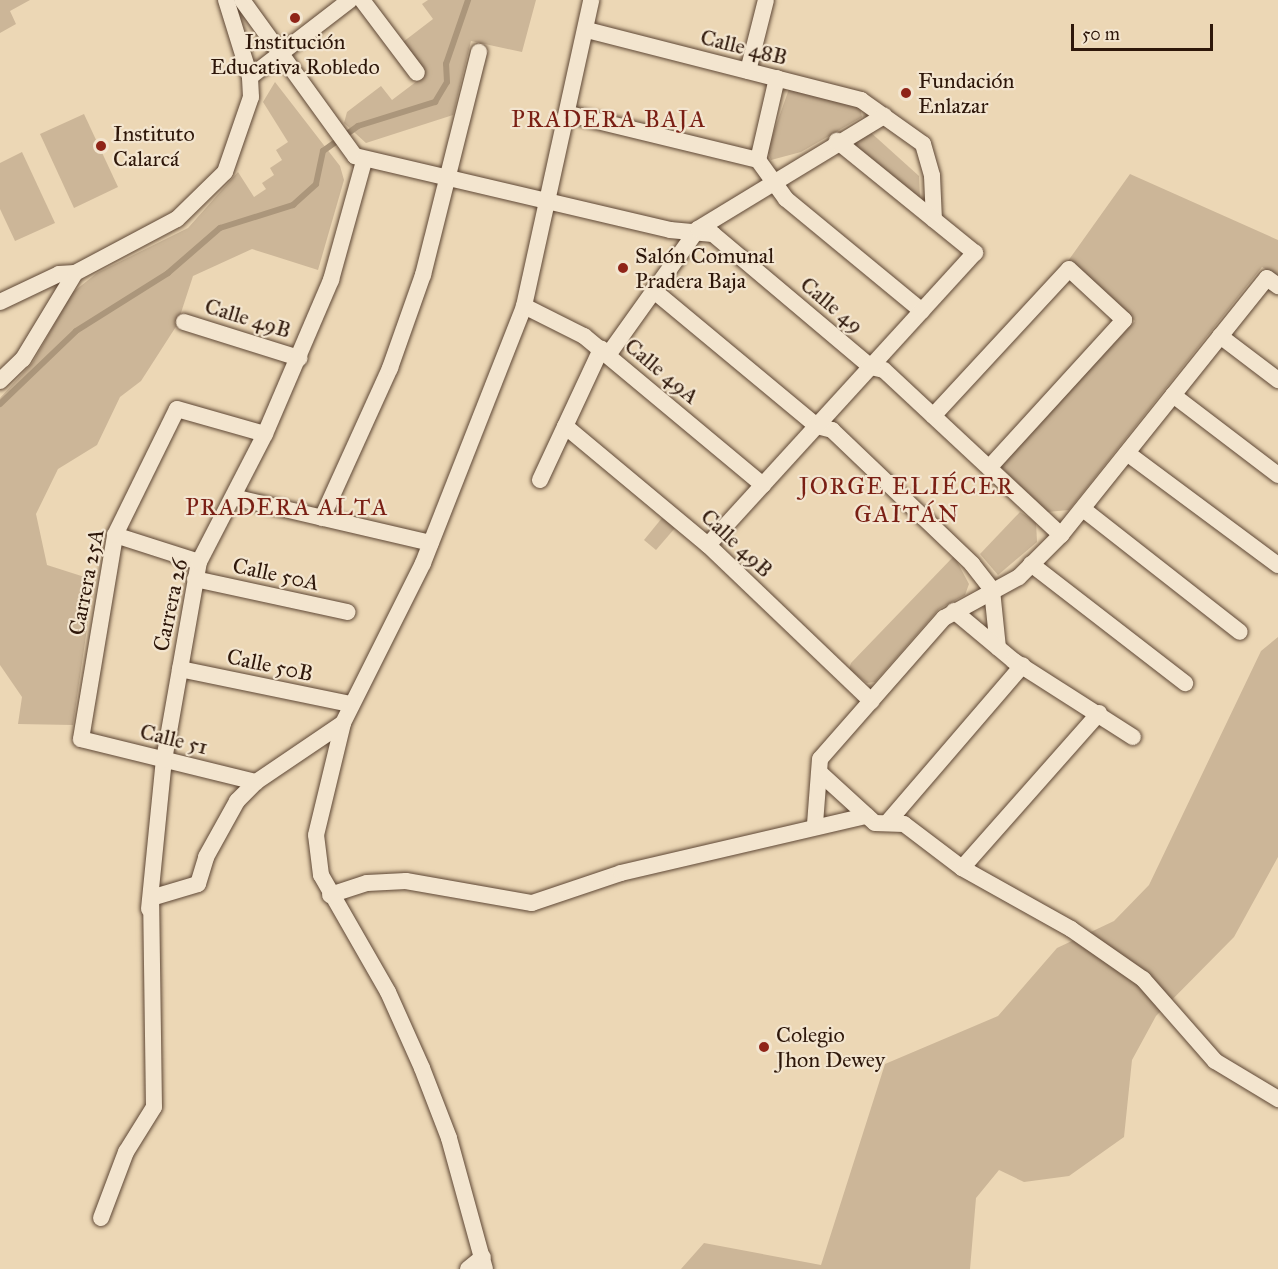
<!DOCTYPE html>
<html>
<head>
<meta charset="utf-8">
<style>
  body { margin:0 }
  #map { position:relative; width:1278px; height:1269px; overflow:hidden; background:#ecd7b5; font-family:"IM FELL Great Primer",serif }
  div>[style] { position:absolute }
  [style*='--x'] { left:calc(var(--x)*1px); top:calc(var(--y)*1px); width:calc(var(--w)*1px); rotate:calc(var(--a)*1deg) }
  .green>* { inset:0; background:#ccb698 }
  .stream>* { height:6px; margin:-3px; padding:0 3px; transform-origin:3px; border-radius:3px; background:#ab967b }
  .roads { filter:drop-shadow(0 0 2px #5e4735) drop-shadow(0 0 2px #5e4735) }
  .minor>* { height:16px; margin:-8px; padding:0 8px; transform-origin:8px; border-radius:8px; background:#f3e5cf }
  .dots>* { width:16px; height:16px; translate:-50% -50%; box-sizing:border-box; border:3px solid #f3e5cf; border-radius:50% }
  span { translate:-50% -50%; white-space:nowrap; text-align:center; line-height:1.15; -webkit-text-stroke:4.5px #f3e5cf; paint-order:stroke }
  .poi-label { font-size:22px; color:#2e170a }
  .left { translate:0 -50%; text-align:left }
  .street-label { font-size:22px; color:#2e170a }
  .neighbourhood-label { font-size:24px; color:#7a1f14; letter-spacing:1.5px }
  .scale { position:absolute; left:1071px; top:24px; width:142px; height:27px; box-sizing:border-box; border:3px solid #2e170a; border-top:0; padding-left:8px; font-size:18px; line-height:21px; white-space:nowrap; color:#2e170a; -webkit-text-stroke:4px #f3e5cf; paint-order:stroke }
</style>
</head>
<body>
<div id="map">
  <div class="green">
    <div style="clip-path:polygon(0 0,30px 0,10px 11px,16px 24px,0 33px)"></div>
    <div style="clip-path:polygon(428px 0,536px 0,522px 52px,471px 41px,453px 115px,366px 143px,344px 123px,347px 112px,381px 86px,392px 100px,425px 75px,403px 42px,433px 19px,422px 4px)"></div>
    <div style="clip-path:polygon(275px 82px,340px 166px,344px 180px,318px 270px,252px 249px,193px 276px,177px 325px,141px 381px,120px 397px,97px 445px,58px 469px,36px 514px,47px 565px,94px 580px,73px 725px,18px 724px,22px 697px,0 665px,0 398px,33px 362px,72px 293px,97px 273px,188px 228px,238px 172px,254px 197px,266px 189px,262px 183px,274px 175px,270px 168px,282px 160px,276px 150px,288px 142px,263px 102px)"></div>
    <div style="clip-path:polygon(789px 89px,860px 107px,862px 117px,801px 152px,771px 160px,767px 151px)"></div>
    <div style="clip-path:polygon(84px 114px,118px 187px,74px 208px,40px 134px)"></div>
    <div style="clip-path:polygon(868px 130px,919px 176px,920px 198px,851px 143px)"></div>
    <div style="clip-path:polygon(22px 152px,55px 223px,15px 241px,0 209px,0 163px)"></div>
    <div style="clip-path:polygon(1130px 174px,1278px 240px,1278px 277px,1262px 267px,1069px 510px,1047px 512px,1000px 466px,1135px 321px,1068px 261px)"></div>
    <div style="clip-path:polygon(1020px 512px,1036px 522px,1037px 542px,998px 575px,980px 554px)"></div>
    <div style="clip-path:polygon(662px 518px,675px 528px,656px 550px,644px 540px)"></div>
    <div style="clip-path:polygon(954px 556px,969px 584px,965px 595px,939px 609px,875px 682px,867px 683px,849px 669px,851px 663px)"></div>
    <div style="clip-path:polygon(1278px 637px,1278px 857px,1234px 937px,1156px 1016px,1132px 1060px,1124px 1137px,1069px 1176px,1024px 1182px,999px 1170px,976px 1198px,970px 1269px,681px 1269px,704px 1243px,821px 1265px,885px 1064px,998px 1016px,1057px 948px,1114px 921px,1149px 885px,1261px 651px)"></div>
  </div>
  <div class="stream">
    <div style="--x:0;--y:404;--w:105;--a:-43.8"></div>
    <div style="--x:76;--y:331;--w:109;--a:-32.2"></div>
    <div style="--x:168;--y:273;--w:69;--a:-40.9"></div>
    <div style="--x:220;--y:228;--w:77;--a:-17.5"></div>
    <div style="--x:293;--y:205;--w:31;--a:-42"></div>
    <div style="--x:316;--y:184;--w:34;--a:-78"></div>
    <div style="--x:323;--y:151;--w:43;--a:-35.5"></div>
    <div style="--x:358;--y:126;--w:81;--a:-17.3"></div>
    <div style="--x:435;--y:102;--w:23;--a:-59"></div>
    <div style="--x:447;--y:82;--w:18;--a:-93"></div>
    <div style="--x:446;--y:64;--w:68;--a:-71"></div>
  </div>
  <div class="roads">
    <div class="minor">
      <div style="--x:242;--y:0;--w:193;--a:54.1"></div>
      <div style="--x:355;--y:156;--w:324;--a:13.2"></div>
      <div style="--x:670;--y:230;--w:43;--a:5.3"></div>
      <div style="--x:713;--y:234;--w:207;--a:40.1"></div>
      <div style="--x:871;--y:367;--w:13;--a:13"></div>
      <div style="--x:884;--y:370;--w:242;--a:43"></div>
      <div style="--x:362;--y:0;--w:91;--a:53"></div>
      <div style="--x:587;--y:30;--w:283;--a:14.3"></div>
      <div style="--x:861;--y:100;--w:76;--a:35.4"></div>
      <div style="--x:923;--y:144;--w:33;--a:74"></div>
      <div style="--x:932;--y:176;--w:44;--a:87.4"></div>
      <div style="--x:748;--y:71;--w:73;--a:-75.8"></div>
      <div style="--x:250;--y:77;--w:126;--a:-37.6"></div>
      <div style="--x:777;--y:78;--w:84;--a:103"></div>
      <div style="--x:758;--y:160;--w:48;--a:54.3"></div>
      <div style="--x:786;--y:199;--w:176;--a:39.5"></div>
      <div style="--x:569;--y:114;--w:195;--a:13.7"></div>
      <div style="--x:653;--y:290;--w:213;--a:39.7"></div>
      <div style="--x:817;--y:426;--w:16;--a:15"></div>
      <div style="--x:832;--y:430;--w:194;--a:43.7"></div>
      <div style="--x:972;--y:564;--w:33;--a:52"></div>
      <div style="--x:992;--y:590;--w:58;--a:84.1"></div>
      <div style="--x:0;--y:302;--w:65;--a:-25.4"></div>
      <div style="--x:59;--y:274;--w:16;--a:-4"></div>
      <div style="--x:524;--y:306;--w:67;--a:26.6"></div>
      <div style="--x:584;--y:336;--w:233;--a:39.8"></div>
      <div style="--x:184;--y:322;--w:121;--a:17.4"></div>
      <div style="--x:1220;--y:336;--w:73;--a:37.2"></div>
      <div style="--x:608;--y:355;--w:155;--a:-54.5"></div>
      <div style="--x:698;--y:229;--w:218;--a:-31.3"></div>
      <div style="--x:0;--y:381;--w:32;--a:-44"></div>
      <div style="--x:23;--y:359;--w:100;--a:-58.8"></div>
      <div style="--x:75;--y:273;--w:115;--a:-27.9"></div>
      <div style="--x:177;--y:219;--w:67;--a:-44.4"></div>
      <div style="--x:225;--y:172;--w:79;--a:-70.9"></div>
      <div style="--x:251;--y:97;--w:20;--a:-93"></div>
      <div style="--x:250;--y:77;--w:81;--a:-107.3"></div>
      <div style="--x:1173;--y:395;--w:132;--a:37.3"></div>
      <div style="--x:933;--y:416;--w:200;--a:-47.2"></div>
      <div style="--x:1069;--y:269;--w:75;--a:42.8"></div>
      <div style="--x:1124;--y:320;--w:200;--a:132.4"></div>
      <div style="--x:565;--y:426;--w:186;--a:39.8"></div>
      <div style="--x:708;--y:545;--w:226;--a:43.7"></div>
      <div style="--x:1127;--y:453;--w:188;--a:36.6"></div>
      <div style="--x:540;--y:480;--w:145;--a:-65"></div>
      <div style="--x:233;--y:497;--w:203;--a:13.1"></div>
      <div style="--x:1083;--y:509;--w:199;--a:38.1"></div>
      <div style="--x:322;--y:518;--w:165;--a:-65.6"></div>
      <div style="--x:390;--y:368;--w:99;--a:-70.5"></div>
      <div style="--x:423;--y:275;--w:230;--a:-75.9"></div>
      <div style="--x:115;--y:535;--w:88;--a:17.8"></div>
      <div style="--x:708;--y:545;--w:396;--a:-47.6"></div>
      <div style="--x:975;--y:253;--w:178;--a:-140.9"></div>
      <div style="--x:1031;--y:564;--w:195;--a:37.7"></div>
      <div style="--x:195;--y:579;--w:156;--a:12.2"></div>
      <div style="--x:954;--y:611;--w:78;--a:39.8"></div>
      <div style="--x:1014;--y:661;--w:141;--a:32.6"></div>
      <div style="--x:180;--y:669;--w:175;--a:11.6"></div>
      <div style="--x:820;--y:773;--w:74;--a:42.3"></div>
      <div style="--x:875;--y:823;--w:29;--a:2"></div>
      <div style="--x:904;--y:824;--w:73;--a:37.2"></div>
      <div style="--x:962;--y:868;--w:125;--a:29.2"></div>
      <div style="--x:1071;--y:929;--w:88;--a:34.8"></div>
      <div style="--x:1143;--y:979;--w:109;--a:48.7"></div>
      <div style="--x:1215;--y:1061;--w:74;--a:31.1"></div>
      <div style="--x:256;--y:782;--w:180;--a:-166.2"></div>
      <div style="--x:81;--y:739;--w:207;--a:-80.5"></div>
      <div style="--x:115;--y:535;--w:140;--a:-63.8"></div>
      <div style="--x:177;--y:409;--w:91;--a:15.9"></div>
      <div style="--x:887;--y:823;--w:208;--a:-49.3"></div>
      <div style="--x:815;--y:824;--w:65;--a:-85.6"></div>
      <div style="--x:820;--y:759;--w:188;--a:-48.7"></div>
      <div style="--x:944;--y:618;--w:85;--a:-28.7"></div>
      <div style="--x:1019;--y:577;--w:59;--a:-45"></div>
      <div style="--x:1061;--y:535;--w:329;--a:-51.3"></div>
      <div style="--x:1267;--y:278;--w:14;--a:36"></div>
      <div style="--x:962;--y:868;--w:207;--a:-48.5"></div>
      <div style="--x:330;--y:895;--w:39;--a:-18"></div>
      <div style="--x:367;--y:883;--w:39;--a:-3"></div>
      <div style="--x:406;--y:881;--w:128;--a:9.9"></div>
      <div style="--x:532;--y:903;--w:94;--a:-18.6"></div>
      <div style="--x:621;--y:873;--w:252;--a:-13.1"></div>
      <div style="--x:149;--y:909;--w:150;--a:-84.3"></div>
      <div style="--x:164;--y:760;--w:201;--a:-80"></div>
      <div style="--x:199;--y:562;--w:144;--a:-62.7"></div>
      <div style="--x:265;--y:434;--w:168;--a:-66.8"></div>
      <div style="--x:331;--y:280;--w:123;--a:-74.5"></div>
      <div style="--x:101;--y:1218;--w:71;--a:-69.3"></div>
      <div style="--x:126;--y:1152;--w:53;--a:-58.1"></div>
      <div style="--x:154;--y:1107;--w:209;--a:-90.8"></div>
      <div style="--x:151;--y:898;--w:49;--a:-16.6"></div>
      <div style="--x:198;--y:884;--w:28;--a:-73"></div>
      <div style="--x:206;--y:857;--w:64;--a:-61"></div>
      <div style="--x:237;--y:801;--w:27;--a:-45"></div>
      <div style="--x:256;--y:782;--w:105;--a:-34.1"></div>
      <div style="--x:468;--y:1269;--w:19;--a:-39"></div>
      <div style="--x:485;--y:1269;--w:136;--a:-105.4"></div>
      <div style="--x:449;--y:1138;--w:75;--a:-111.1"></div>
      <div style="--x:422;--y:1068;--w:83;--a:-114.1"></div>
      <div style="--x:388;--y:992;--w:135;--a:-119.8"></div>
      <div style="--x:321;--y:875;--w:40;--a:-97.1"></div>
      <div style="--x:316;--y:835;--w:115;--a:-76.4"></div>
      <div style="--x:343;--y:723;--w:179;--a:-63.4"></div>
      <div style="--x:423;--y:563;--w:276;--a:-68.5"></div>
      <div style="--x:524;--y:306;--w:313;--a:-77.6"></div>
    </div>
  </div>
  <div class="dots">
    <div style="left:295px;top:18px;background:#8f2418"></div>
    <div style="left:906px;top:93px;background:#8f2418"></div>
    <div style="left:101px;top:146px;background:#8f2418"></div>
    <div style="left:623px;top:268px;background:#8f2418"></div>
    <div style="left:764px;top:1047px;background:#8f2418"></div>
  </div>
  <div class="poi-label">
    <span style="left:295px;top:54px">Institución<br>Educativa Robledo</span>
    <span class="left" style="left:918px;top:93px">Fundación<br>Enlazar</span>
    <span class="left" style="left:113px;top:146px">Instituto<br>Calarcá</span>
    <span class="left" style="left:635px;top:268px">Salón Comunal<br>Pradera Baja</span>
    <span class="left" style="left:776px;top:1047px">Colegio<br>Jhon Dewey</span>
  </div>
  <div class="street-label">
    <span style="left:744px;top:47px;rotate:14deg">Calle 48B</span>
    <span style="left:832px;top:305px;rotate:40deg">Calle 49</span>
    <span style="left:248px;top:318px;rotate:17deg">Calle 49B</span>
    <span style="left:662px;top:371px;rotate:40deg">Calle 49A</span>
    <span style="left:737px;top:543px;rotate:43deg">Calle 49B</span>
    <span style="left:276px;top:574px;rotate:12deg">Calle 50A</span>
    <span style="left:86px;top:582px;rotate:-79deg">Carrera 25A</span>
    <span style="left:170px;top:605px;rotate:-78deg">Carrera 26</span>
    <span style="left:270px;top:665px;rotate:12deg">Calle 50B</span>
    <span style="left:174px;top:739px;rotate:14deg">Calle 51</span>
  </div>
  <div class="neighbourhood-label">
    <span style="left:609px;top:120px">PRADERA BAJA</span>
    <span style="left:907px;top:501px">JORGE ELIÉCER<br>GAITÁN</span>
    <span style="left:287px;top:508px">PRADERA ALTA</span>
  </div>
  <div class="scale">50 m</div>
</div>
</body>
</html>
